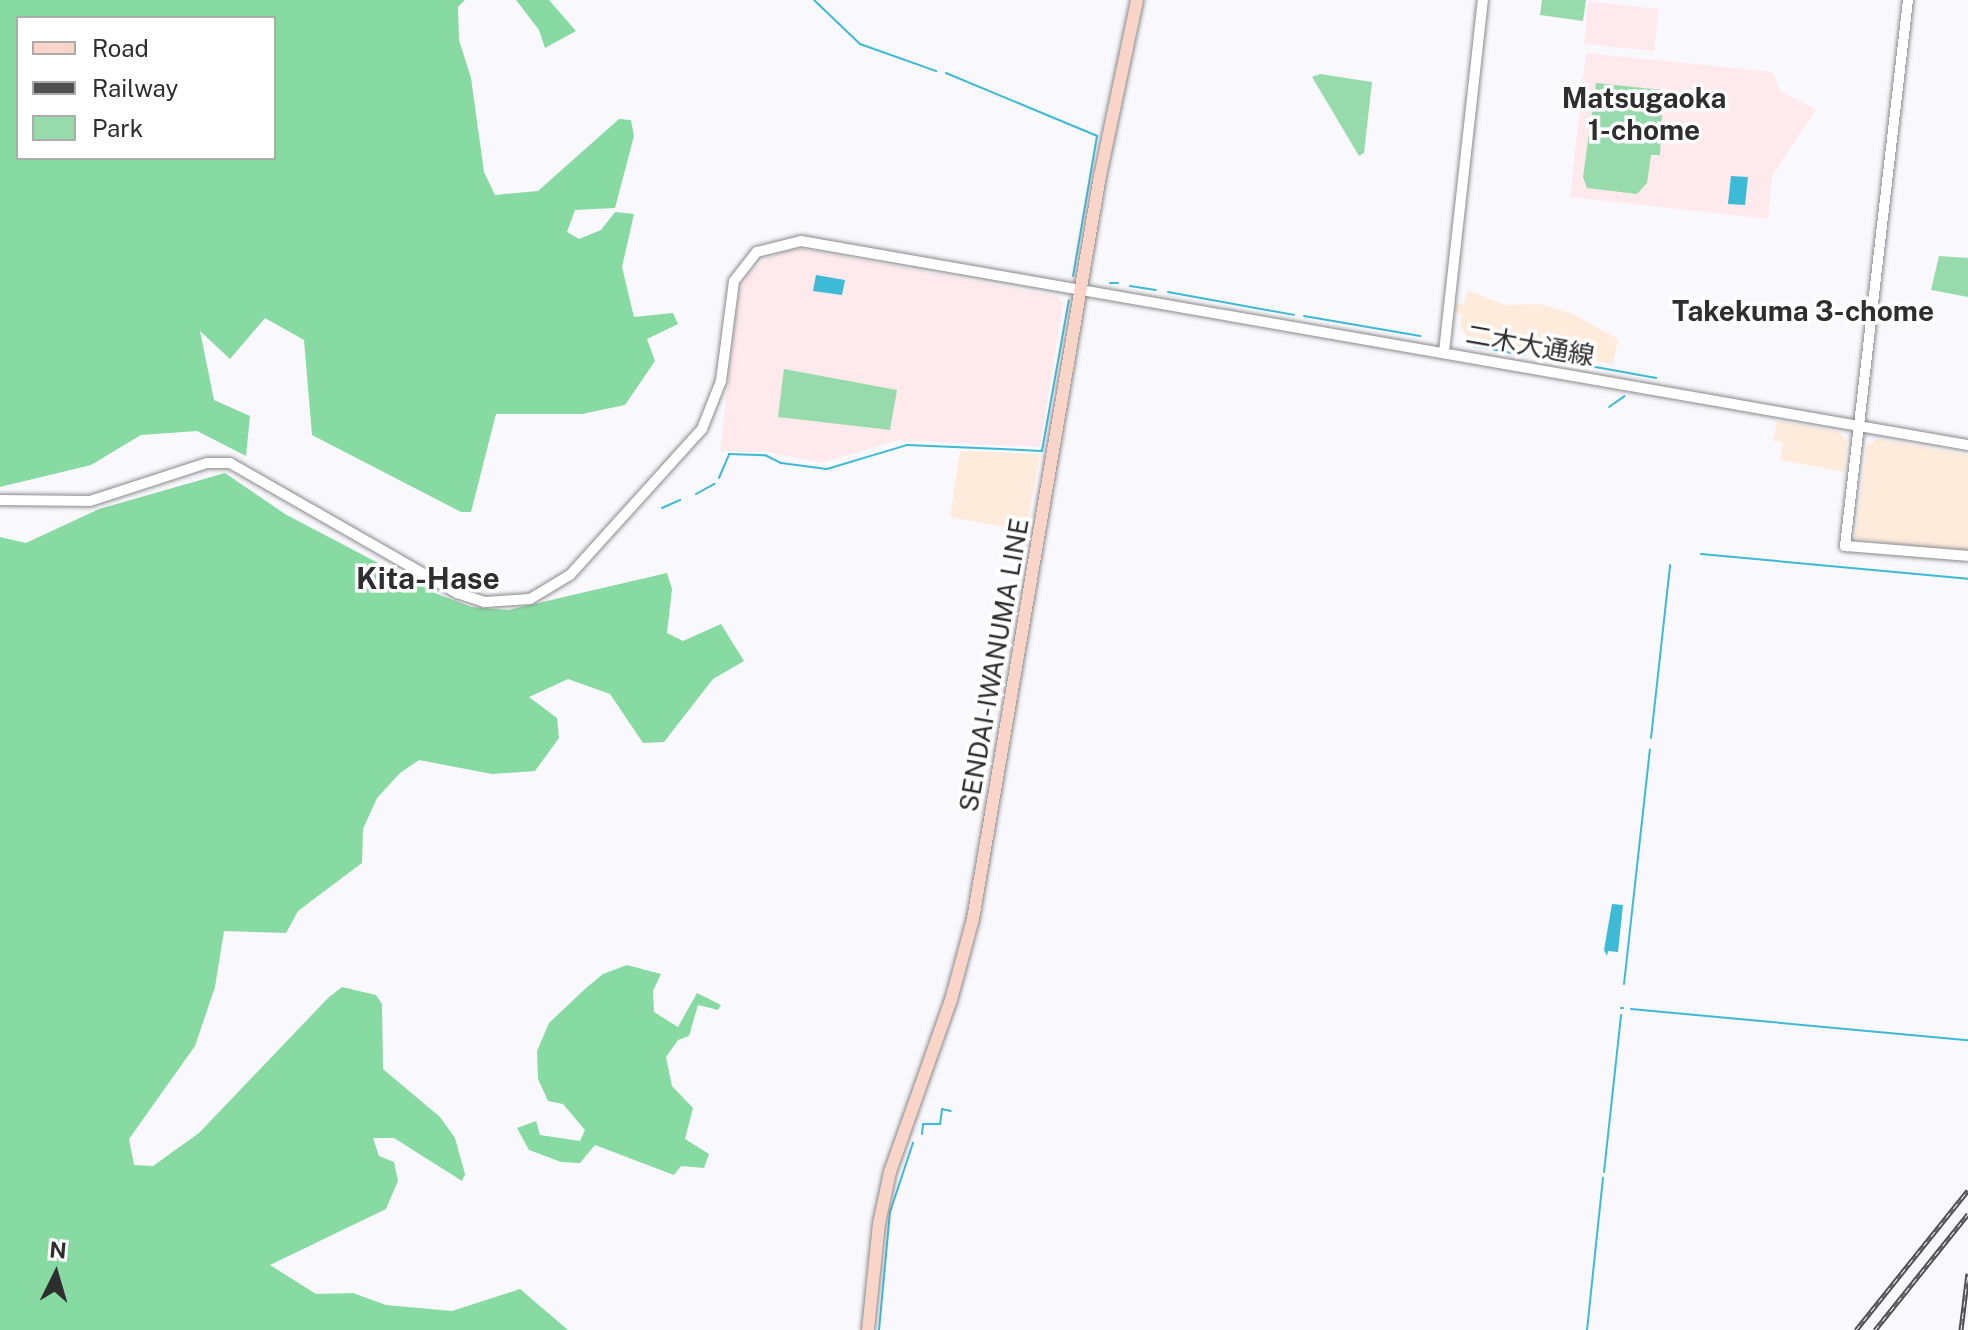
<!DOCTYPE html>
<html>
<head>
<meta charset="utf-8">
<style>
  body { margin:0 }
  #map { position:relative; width:1968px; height:1330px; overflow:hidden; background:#f9f8fc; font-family:"Public Sans","Noto Sans JP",sans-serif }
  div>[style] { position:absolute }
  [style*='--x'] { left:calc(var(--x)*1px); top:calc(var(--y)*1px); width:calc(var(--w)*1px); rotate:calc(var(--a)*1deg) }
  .commercial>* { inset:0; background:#ffebdb }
  .education>* { inset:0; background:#fee9ec }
  .green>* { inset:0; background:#97daab }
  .forest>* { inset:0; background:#87daa2 }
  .water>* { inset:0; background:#3cbad6 }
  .stream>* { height:2px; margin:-1px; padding:0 1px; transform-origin:1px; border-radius:1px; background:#3cbad6 }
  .roads { filter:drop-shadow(0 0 2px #8a8a8d) drop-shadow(0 0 2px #8a8a8d) }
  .tertiary>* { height:10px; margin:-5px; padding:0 5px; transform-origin:5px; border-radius:5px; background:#fff }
  .primary>* { height:12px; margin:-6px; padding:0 6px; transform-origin:6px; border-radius:6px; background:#f9d4c8 }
  .rail>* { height:5px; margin-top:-2.5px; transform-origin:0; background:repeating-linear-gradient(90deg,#fff 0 6px,#515052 0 12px); box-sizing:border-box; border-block:2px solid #515052 }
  span { translate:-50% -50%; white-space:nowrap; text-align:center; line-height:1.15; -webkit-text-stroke:7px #fff; paint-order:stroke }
  .street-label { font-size:26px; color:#2e2e2f }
  .neighbourhood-label { font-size:28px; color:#2e2e2f; font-weight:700 }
  .quarter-label { font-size:30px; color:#2e2e2f; font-weight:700 }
  .legend { position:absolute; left:16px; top:16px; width:260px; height:144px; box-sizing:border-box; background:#fff; border:2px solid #ababac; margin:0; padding:10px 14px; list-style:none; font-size:24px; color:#2e2e2f }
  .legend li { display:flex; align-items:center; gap:16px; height:40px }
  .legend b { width:40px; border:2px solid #ababac }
  .north { position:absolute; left:16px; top:1234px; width:80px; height:80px; -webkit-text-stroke:6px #fff; paint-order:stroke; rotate:5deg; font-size:22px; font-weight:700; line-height:32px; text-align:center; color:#2e2e2f }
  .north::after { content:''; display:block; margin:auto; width:28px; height:36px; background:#2e2e2f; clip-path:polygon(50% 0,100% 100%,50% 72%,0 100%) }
</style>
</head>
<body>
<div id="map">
  <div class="commercial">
    <div style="clip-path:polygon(1467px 290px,1505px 305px,1539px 304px,1573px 314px,1618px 339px,1613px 364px,1470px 339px,1460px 327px,1462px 314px,1455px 312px,1456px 304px,1464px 305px)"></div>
    <div style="clip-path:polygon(1777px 421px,1839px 432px,1847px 442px,1844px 472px,1780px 460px,1783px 442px,1773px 441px)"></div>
    <div style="clip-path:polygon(1877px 439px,1968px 455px,1968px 552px,1855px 539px,1867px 445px)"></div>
    <div style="clip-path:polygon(960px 451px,1040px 454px,1026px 531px,950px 517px)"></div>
  </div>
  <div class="education">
    <div style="clip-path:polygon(1588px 1px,1659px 9px,1654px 51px,1584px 44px)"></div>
    <div style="clip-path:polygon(1586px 53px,1773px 72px,1780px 91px,1816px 109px,1772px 176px,1768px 219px,1570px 197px)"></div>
    <div style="clip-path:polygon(797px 248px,1056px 296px,1063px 303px,1040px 447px,899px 440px,822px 463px,767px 452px,720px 451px,738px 294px,749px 273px,765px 259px)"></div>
  </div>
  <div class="green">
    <div style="clip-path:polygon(1542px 0,1586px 0,1583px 21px,1540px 15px)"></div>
    <div style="clip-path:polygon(1320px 74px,1372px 82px,1364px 153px,1359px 156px,1312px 77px)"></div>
    <div style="clip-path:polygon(1596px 83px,1663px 90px,1660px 155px,1651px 155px,1647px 183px,1637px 194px,1587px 188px,1583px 177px)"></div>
    <div style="clip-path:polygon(1939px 256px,1968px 258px,1968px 297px,1931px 290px)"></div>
    <div style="clip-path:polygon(784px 369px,897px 390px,890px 430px,778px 417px)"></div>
  </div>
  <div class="forest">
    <div style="clip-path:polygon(evenodd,0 0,465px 0,458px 7px,459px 40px,471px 78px,484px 172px,495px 195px,538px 191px,619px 119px,631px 120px,634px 136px,615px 208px,575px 210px,567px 232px,579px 239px,601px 230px,615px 212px,634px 214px,622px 267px,634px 317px,673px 313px,678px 324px,647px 339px,655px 361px,625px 405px,582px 414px,496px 414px,471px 512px,461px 512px,312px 435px,304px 340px,265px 318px,230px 359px,200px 331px,214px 400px,250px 416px,246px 456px,197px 431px,141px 435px,91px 465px,0 487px,0 0,18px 18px,274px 18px,274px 158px,18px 158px,18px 18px)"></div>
    <div style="clip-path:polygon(516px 0,549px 0,576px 31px,545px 48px,539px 30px)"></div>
    <div style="clip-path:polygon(225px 473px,285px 514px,437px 594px,472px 607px,508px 610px,667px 573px,672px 589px,667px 633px,683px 641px,721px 624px,744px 661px,713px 679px,664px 742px,643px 743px,610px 694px,568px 679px,529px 697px,557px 718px,559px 738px,535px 771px,492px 774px,419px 760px,400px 773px,377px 798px,363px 829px,362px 863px,298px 911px,286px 933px,224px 931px,215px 987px,195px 1046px,129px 1139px,134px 1165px,153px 1166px,199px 1133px,328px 998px,342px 987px,376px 995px,382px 1004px,383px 1069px,440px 1117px,455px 1138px,465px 1174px,462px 1181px,394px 1138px,373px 1138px,379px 1156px,394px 1162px,398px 1181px,386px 1209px,270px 1265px,316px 1294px,353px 1293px,386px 1305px,452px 1311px,520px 1289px,568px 1330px,0 1330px,0 537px,26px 543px,99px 509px)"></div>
    <div style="clip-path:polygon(627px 965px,661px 974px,653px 991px,654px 1012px,678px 1027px,697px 993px,721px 1005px,718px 1010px,698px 1005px,689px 1036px,678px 1040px,666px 1057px,672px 1086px,693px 1108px,685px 1139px,709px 1154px,704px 1168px,681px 1166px,674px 1175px,595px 1145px,580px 1163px,561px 1162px,529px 1150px,517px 1128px,536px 1121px,540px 1135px,580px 1141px,585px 1130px,563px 1104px,548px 1101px,538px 1079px,537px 1051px,549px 1023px,586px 988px,603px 974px)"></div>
  </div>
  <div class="water">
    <div style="clip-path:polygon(1731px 176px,1748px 177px,1745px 205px,1728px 204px)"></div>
    <div style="clip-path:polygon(816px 275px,845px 280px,842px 295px,813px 291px)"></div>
    <div style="clip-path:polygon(1612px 904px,1623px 905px,1618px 952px,1608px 951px,1607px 956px,1604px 950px)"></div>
  </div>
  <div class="stream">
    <div style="--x:814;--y:0;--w:64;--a:43.7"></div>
    <div style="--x:860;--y:44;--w:81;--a:19.6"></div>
    <div style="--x:946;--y:73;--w:164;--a:22.6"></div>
    <div style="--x:1097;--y:136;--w:142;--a:99.7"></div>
    <div style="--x:1110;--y:283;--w:8;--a:0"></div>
    <div style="--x:1130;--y:286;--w:26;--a:9"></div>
    <div style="--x:1168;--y:292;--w:128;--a:10.3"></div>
    <div style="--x:1304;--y:316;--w:118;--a:9.8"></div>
    <div style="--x:1473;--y:346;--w:52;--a:10"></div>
    <div style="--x:1546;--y:358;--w:112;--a:10.3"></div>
    <div style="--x:1609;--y:407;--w:19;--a:-35"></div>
    <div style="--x:719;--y:478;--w:26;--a:-67"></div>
    <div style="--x:729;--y:454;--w:36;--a:2"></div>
    <div style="--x:765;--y:455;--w:18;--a:27"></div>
    <div style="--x:781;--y:463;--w:46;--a:7.4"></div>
    <div style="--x:827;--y:469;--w:84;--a:-16.7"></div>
    <div style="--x:907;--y:445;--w:135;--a:2.5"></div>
    <div style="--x:1042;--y:451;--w:153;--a:-79.9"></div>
    <div style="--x:696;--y:494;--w:21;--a:-29"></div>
    <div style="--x:662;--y:508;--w:20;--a:-24"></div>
    <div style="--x:1701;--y:554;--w:268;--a:5.3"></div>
    <div style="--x:1651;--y:738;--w:174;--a:-83.7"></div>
    <div style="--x:1624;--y:984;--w:236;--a:-83.7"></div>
    <div style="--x:1621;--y:1008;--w:2;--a:0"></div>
    <div style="--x:1631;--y:1009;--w:338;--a:5.3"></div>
    <div style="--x:922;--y:1134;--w:10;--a:-84"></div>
    <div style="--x:923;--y:1124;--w:17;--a:0"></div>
    <div style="--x:940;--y:1124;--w:15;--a:-82"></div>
    <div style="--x:942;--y:1109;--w:9;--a:13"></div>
    <div style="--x:1604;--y:1172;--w:158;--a:-83.8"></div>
    <div style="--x:879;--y:1330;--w:119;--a:-84.7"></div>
    <div style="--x:890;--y:1212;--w:73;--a:-71.6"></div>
    <div style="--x:1587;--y:1330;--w:153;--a:-84"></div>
  </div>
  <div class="roads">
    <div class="tertiary">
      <div style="--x:1908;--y:0;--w:550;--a:96.58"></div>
      <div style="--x:1845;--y:546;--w:123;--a:4.6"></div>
      <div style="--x:1444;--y:352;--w:354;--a:-83.7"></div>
      <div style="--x:0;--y:500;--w:90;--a:0.6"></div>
      <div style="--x:90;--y:501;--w:123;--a:-18"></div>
      <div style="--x:207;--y:463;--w:23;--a:0"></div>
      <div style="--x:230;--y:463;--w:262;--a:29.8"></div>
      <div style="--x:457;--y:593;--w:29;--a:18"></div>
      <div style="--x:485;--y:602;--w:45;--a:-3.8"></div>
      <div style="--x:530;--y:599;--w:47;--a:-31"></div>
      <div style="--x:570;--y:575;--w:197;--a:-47.9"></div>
      <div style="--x:702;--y:429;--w:52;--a:-68.4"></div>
      <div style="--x:721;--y:381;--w:101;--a:-82.6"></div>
      <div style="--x:734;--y:281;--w:37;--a:-52"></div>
      <div style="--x:757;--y:252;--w:45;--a:-14"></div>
      <div style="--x:801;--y:241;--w:1185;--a:9.92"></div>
    </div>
    <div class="primary">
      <div style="--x:868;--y:1330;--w:107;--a:-84.1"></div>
      <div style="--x:879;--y:1224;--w:53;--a:-78.1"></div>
      <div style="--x:890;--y:1172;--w:182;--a:-70.5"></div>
      <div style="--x:951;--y:1000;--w:84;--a:-74.8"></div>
      <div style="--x:973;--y:919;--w:754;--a:-80.3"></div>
      <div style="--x:1100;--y:176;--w:180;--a:-78.1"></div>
    </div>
  </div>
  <div class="rail">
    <div style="--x:1856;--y:1330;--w:179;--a:-51.3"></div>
    <div style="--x:1875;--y:1330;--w:149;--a:-51.3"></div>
    <div style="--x:1961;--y:1330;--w:57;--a:-83"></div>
  </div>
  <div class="street-label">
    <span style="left:1530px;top:345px;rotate:10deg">二木大通線</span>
    <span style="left:994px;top:665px;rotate:-80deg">SENDAI-IWANUMA LINE</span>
  </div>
  <div class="neighbourhood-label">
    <span style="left:1644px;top:114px">Matsugaoka<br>1-chome</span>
    <span style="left:1803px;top:311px">Takekuma 3-chome</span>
  </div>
  <div class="quarter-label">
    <span style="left:428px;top:578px">Kita-Hase</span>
  </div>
  <ul class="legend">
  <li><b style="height:10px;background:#f9d4c8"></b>Road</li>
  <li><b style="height:10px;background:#515052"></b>Railway</li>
  <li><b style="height:22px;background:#97daab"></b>Park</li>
  </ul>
  <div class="north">N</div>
</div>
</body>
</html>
